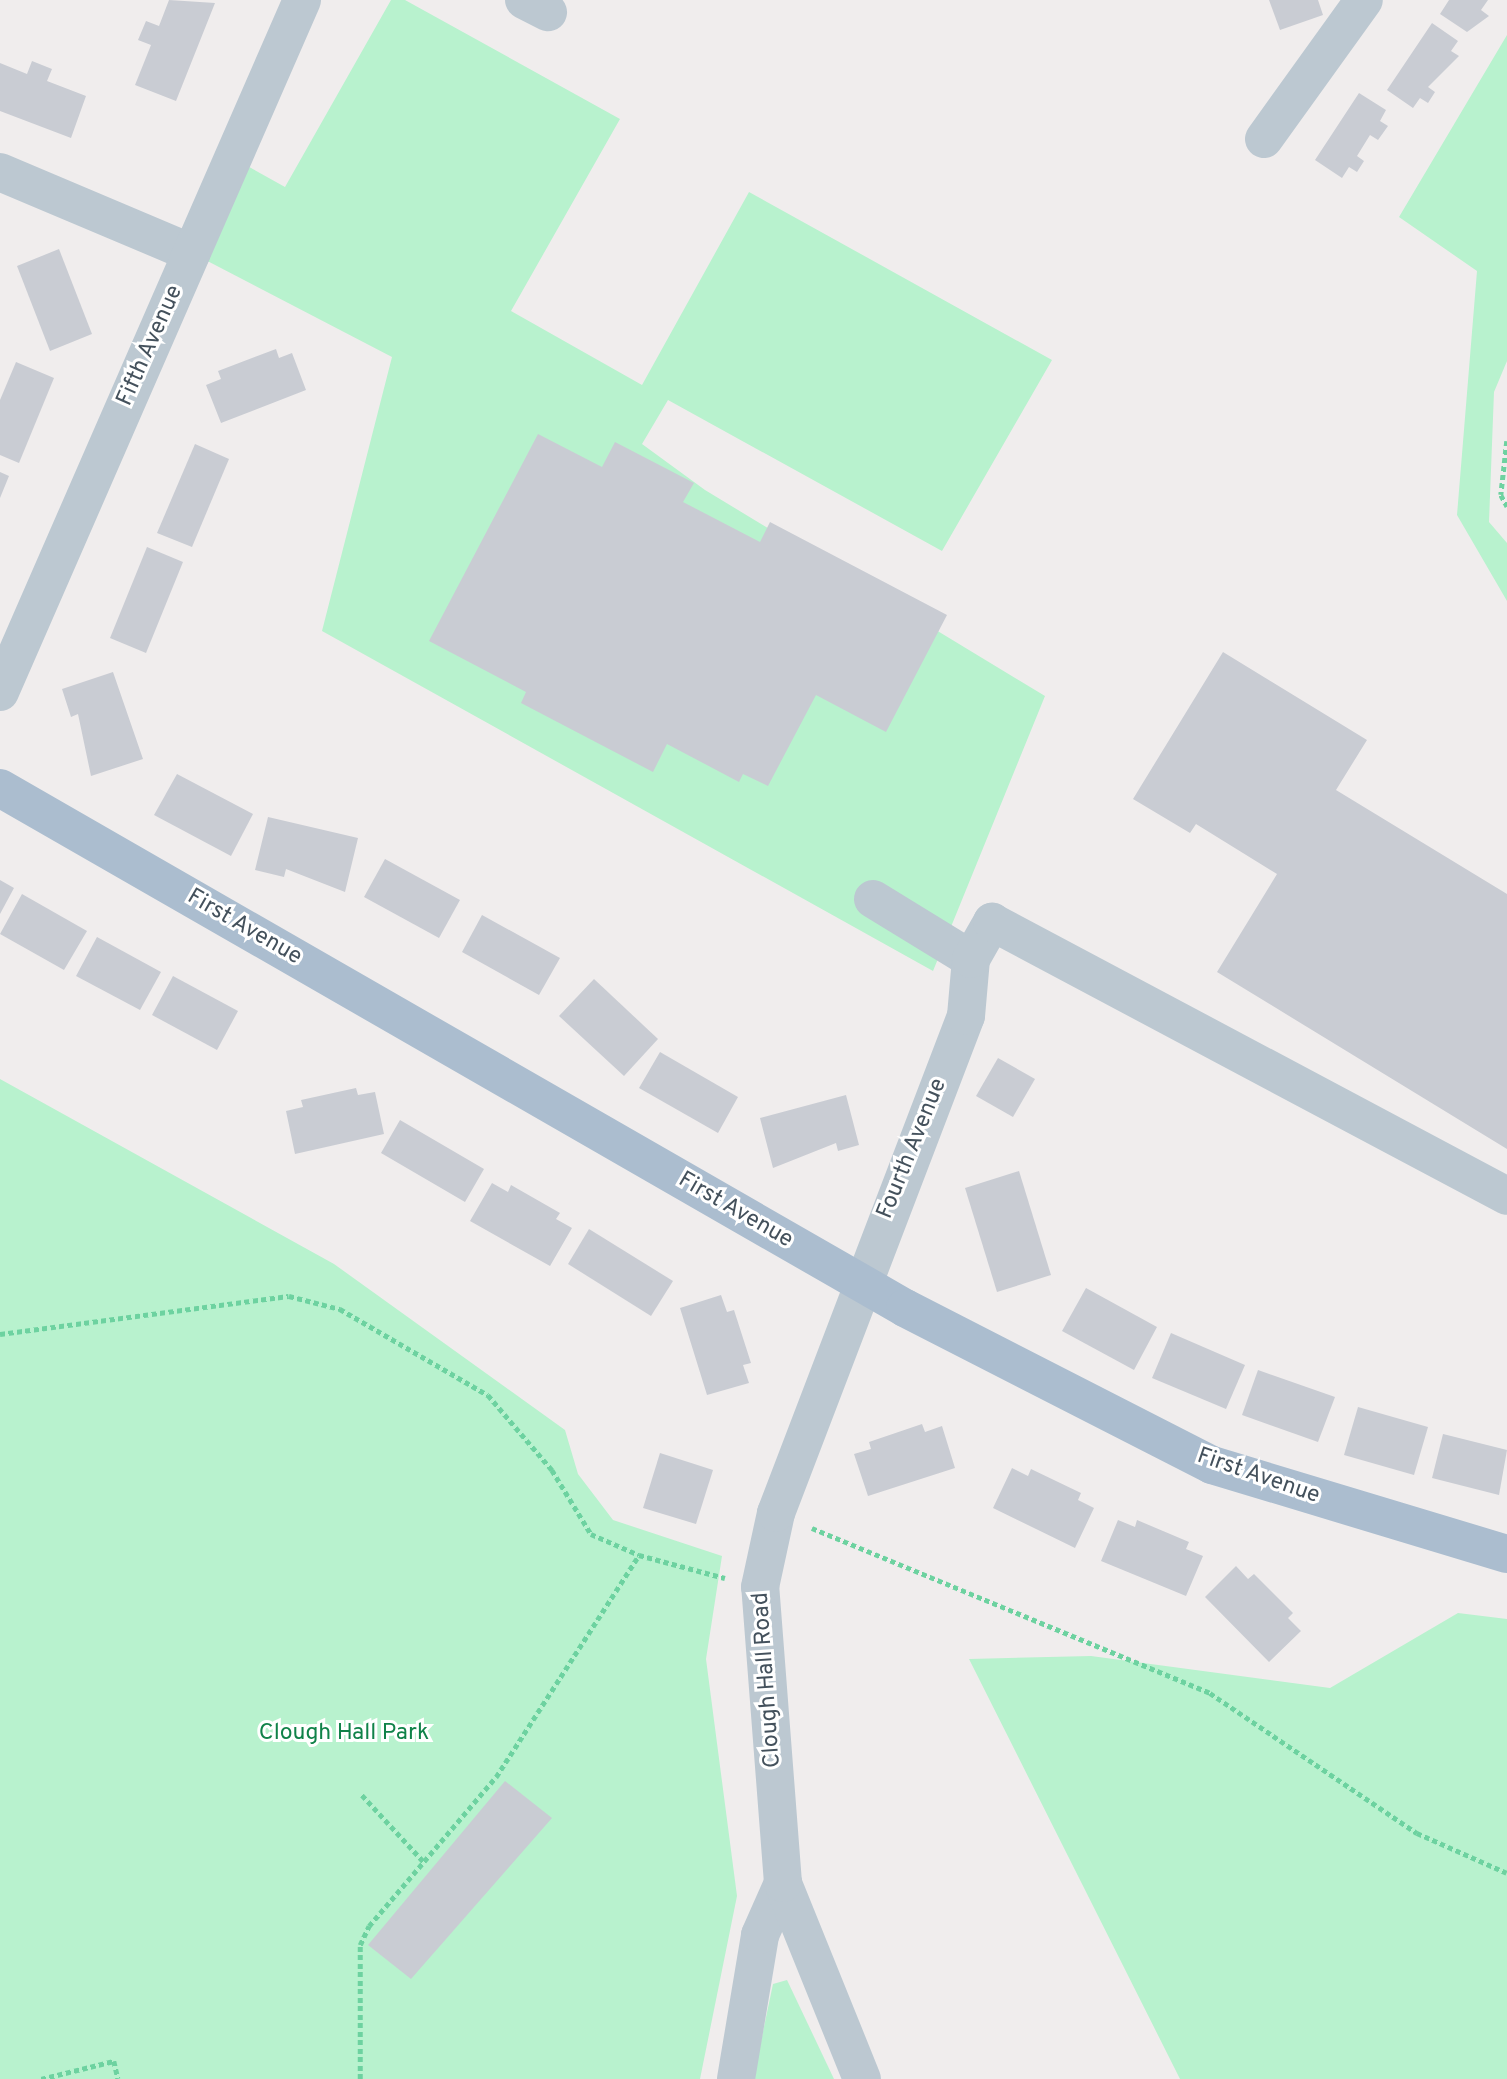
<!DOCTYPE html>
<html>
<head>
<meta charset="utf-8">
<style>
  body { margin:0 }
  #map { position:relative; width:1507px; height:2079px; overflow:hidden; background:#f0eded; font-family:Overpass,sans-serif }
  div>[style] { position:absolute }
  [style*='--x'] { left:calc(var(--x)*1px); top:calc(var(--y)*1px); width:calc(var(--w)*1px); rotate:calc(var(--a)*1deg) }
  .green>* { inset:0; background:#b8f2ce }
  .building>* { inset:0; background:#c9ccd3 }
  .path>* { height:4.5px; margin-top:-2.25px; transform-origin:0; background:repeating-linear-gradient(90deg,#6dd2a0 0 5px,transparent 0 8.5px) }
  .minor>* { height:38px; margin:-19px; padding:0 19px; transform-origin:19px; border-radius:19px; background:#bcc8d1 }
  .major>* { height:38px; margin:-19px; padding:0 19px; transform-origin:19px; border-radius:19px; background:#abbdcf }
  span { translate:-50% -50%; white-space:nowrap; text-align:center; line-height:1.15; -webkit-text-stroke:6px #fff; paint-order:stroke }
  .street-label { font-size:23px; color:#44515c }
  .park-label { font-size:23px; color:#108249 }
</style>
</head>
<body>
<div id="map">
  <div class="green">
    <div style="clip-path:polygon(391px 0,405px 0,620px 119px,511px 311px,642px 385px,749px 192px,1052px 360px,942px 551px,668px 400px,642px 444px,705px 490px,1045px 696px,933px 971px,322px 631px,392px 357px,192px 253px,233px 158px,285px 187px)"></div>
    <div style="clip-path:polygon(1507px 35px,1507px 361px,1494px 392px,1489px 522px,1507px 543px,1507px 601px,1457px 515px,1477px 271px,1399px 217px)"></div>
    <div style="clip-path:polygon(0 1079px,334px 1264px,565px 1430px,578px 1474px,613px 1520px,722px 1556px,706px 1659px,737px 1896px,700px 2079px,0 2079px)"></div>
    <div style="clip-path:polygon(1458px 1613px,1507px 1619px,1507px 2079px,1180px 2079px,969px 1659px,1091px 1656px,1330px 1688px)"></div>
    <div style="clip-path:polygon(787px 1980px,834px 2079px,753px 2079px,773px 1984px)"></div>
  </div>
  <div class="building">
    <div style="clip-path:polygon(169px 0,215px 3px,176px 101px,135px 85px,151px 45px,138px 40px,146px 21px,159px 26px)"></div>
    <div style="clip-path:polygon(1269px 0,1318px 0,1323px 15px,1280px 30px)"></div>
    <div style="clip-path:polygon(1449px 0,1488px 0,1481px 10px,1489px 16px,1467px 32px,1440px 14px)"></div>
    <div style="clip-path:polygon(1432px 23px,1458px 41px,1451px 51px,1459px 56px,1428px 87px,1435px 92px,1428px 103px,1420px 98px,1413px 108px,1387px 90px)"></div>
    <div style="clip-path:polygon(32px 61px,52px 69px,47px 81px,86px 96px,71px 138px,0 111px,0 63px,27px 74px)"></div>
    <div style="clip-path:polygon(1359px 93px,1386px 110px,1380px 121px,1388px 126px,1378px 140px,1370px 135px,1357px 156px,1364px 161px,1357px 172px,1349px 167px,1342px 178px,1315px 160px)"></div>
    <div style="clip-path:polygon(59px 249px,92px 334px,50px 351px,17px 266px)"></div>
    <div style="clip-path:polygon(276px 349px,279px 358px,292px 353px,306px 390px,221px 423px,206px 385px,221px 379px,218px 371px)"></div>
    <div style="clip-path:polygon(16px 362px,54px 378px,19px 463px,0 455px,0 400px)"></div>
    <div style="clip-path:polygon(538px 434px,602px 467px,615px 442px,694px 483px,683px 502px,760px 542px,770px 522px,947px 615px,886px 732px,816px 695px,768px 786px,743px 774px,739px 782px,667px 744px,653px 772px,521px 703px,526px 692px,429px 641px)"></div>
    <div style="clip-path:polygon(195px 444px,229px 459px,192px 547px,157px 533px)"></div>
    <div style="clip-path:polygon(0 472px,9px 476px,0 498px)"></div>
    <div style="clip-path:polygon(147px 547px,183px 562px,146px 653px,110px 638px)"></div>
    <div style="clip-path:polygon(1223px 652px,1367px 740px,1336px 790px,1507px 894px,1507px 1149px,1217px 972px,1277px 874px,1196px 824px,1190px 833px,1133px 799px)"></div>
    <div style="clip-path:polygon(113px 672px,143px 759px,91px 776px,78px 714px,71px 717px,62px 689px)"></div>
    <div style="clip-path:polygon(177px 774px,253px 814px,231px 856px,154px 815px)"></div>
    <div style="clip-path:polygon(268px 817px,358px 838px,345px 892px,286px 869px,284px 877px,255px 870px)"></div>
    <div style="clip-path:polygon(385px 859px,460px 900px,439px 938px,364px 897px)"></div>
    <div style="clip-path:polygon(0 880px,14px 888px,0 914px)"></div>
    <div style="clip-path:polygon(22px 894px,87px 931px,64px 970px,0 934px)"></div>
    <div style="clip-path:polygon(482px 915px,560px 958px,539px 995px,462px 952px)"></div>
    <div style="clip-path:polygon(97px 937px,161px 972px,140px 1010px,76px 976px)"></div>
    <div style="clip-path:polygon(173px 976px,238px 1011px,217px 1050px,152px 1015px)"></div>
    <div style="clip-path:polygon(594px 979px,658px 1039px,624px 1076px,559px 1016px)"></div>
    <div style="clip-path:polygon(660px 1052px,738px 1097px,718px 1133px,639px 1088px)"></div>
    <div style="clip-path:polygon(998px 1058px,1035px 1079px,1013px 1117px,976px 1096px)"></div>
    <div style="clip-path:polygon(356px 1088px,358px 1095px,375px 1092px,384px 1134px,295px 1154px,286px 1111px,303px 1107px,301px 1100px)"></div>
    <div style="clip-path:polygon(846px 1095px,859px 1145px,838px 1151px,836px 1143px,773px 1168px,760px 1118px)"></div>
    <div style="clip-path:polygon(400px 1120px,484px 1169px,465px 1202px,381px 1153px)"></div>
    <div style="clip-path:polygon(1019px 1171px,1051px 1275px,997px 1292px,965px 1188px)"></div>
    <div style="clip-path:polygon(492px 1183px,508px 1192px,511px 1185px,560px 1213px,556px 1219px,572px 1228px,550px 1266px,470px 1221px)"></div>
    <div style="clip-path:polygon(589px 1229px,673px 1281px,651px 1316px,568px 1264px)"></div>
    <div style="clip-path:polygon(1086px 1288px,1157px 1327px,1134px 1370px,1062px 1331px)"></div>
    <div style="clip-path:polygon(721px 1295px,727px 1312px,734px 1310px,751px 1363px,743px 1365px,749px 1383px,707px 1395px,680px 1308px)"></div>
    <div style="clip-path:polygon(1171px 1333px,1245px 1365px,1226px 1409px,1152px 1378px)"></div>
    <div style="clip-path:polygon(1258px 1370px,1335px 1397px,1318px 1442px,1242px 1415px)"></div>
    <div style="clip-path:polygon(1358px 1407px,1428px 1427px,1414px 1475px,1344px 1455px)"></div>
    <div style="clip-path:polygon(922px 1424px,925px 1432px,942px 1426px,955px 1468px,868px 1496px,854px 1454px,871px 1449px,869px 1442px)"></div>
    <div style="clip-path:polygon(1443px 1434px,1507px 1450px,1499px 1495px,1432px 1478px)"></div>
    <div style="clip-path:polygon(660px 1453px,713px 1470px,696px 1524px,643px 1508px)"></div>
    <div style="clip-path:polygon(1012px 1468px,1028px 1476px,1031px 1469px,1081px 1493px,1078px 1500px,1094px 1508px,1075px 1548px,993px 1508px)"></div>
    <div style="clip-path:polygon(1118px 1520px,1135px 1527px,1137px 1520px,1189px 1542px,1186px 1549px,1203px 1556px,1186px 1596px,1101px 1561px)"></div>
    <div style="clip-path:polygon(1236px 1566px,1248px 1579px,1254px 1574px,1293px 1613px,1288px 1618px,1301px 1631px,1269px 1662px,1205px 1597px)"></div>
    <div style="clip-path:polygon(505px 1781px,552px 1818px,411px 1979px,368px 1945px)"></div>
  </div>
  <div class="path">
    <div style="--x:1507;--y:441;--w:54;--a:96.3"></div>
    <div style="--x:1501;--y:495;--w:13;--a:61"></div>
    <div style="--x:0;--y:1334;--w:291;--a:-7.5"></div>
    <div style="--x:289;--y:1296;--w:53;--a:14.3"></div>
    <div style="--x:340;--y:1309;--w:171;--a:30.2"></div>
    <div style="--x:488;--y:1395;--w:99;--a:49.5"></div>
    <div style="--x:552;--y:1470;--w:75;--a:58.6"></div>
    <div style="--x:591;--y:1534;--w:52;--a:23.6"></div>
    <div style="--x:812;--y:1528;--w:431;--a:22.5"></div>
    <div style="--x:1210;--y:1693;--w:250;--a:34.1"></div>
    <div style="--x:1417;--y:1833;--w:98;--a:24"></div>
    <div style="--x:362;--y:1795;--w:91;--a:47.2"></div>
    <div style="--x:41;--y:2079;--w:75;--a:-13.9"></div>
    <div style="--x:114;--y:2061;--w:18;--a:77"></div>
    <div style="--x:360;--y:2079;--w:134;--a:-90"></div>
    <div style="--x:360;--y:1945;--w:21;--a:-65"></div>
    <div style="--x:369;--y:1926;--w:196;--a:-49.6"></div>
    <div style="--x:496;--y:1777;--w:264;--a:-57.2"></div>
    <div style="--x:639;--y:1555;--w:89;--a:15"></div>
  </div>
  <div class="minor">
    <div style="--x:524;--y:0;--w:27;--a:27"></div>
    <div style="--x:1264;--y:139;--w:171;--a:-54.3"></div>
    <div style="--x:0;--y:172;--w:208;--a:22.9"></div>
    <div style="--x:0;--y:692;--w:755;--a:-66.42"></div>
    <div style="--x:873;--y:899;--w:115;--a:31.5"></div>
    <div style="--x:736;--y:2079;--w:146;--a:-80.5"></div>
    <div style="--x:760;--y:1935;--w:57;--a:-66.1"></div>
    <div style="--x:862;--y:2079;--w:211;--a:-112"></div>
    <div style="--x:783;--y:1883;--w:297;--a:-94.4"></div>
    <div style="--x:760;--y:1587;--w:76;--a:-77.8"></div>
    <div style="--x:776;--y:1513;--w:532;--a:-69.08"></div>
    <div style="--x:966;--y:1016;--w:57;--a:-85"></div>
    <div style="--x:971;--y:959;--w:43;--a:-60.4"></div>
    <div style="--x:992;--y:922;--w:583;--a:28.01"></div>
  </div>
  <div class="major">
    <div style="--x:0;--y:788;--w:1044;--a:29.88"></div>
    <div style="--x:905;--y:1308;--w:345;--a:27.1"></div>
    <div style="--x:1212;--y:1465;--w:308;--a:16.8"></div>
  </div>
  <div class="street-label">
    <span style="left:151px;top:346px;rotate:-66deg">Fifth Avenue</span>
    <span style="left:244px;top:928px;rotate:30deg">First Avenue</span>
    <span style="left:913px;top:1149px;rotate:-68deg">Fourth Avenue</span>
    <span style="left:735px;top:1211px;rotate:30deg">First Avenue</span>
    <span style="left:1258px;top:1477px;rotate:19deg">First Avenue</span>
    <span style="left:768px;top:1680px;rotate:-94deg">Clough Hall Road</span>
  </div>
  <div class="park-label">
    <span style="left:344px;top:1734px">Clough Hall Park</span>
  </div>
</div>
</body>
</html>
